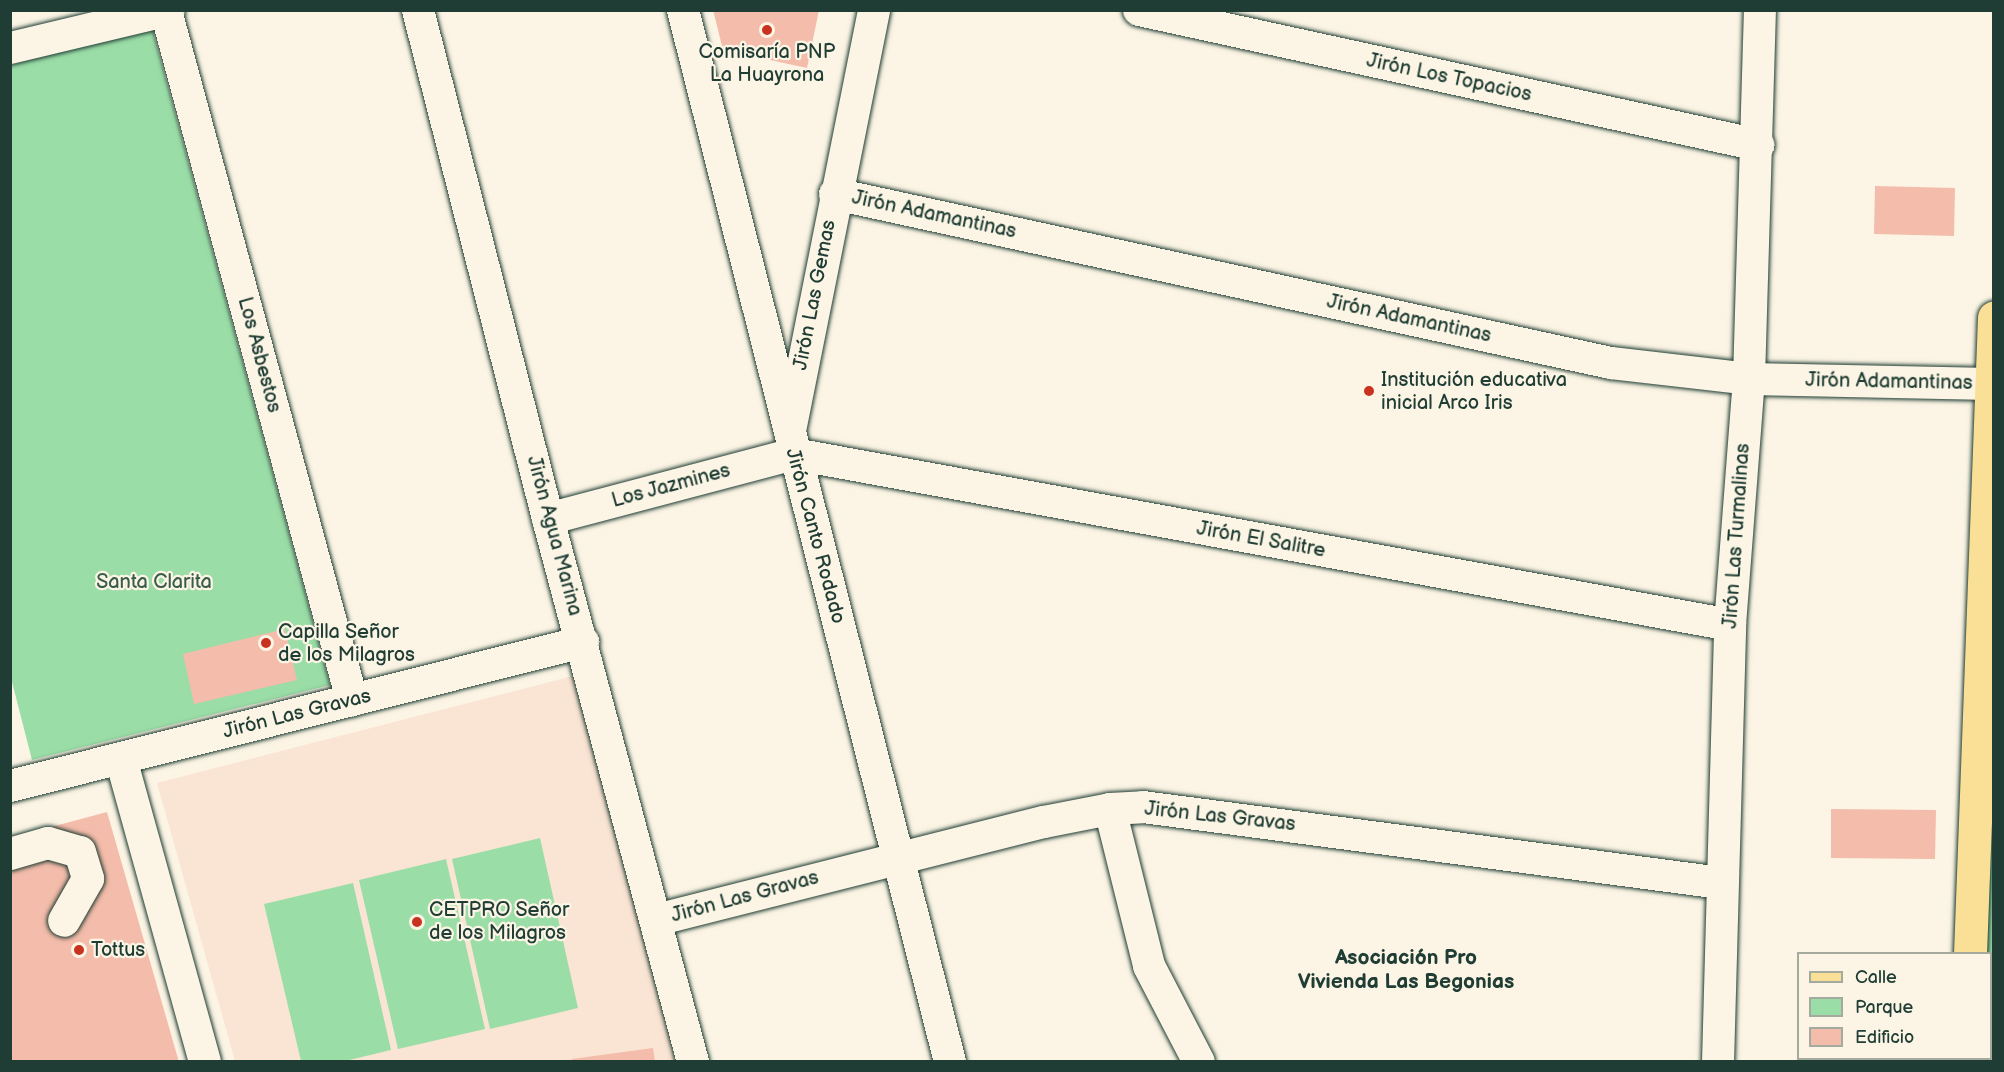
<!DOCTYPE html>
<html>
<head>
<meta charset="utf-8">
<style>
  body { margin:0 }
  #map { position:relative; width:2004px; height:1072px; overflow:hidden; background:#fcf5e5; font-family:"Balsamiq Sans",sans-serif }
  div>[style] { position:absolute }
  [style*='--x'] { left:calc(var(--x)*1px); top:calc(var(--y)*1px); width:calc(var(--w)*1px); rotate:calc(var(--a)*1deg) }
  .built>* { inset:0; background:#fae4d3 }
  .green>* { inset:0; background:#9bdda7 }
  .building>* { inset:0; background:#f4bcaa }
  .roads { filter:drop-shadow(0 0 2px #1f3d34) drop-shadow(0 0 2px #1f3d34) }
  .minor>* { height:32px; margin:-16px; padding:0 16px; transform-origin:16px; border-radius:16px; background:#fcf5e5 }
  .major>* { height:33px; margin:-16.5px; padding:0 16.5px; transform-origin:16.5px; border-radius:16.5px; background:#fadf96 }
  .dots>* { width:16px; height:16px; translate:-50% -50%; box-sizing:border-box; border:3px solid #fcf5e5; border-radius:50% }
  span { translate:-50% -50%; white-space:nowrap; text-align:center; line-height:1.15; -webkit-text-stroke:4.5px #fcf5e5; paint-order:stroke }
  .poi-label { font-size:20px; color:#1f3d34 }
  .left { translate:0 -50%; text-align:left }
  .street-label { font-size:20px; color:#1f3d34 }
  .park-label { font-size:20px; color:#385d4b }
  .neighbourhood-label { font-size:21px; color:#1f3d34; font-weight:700 }
  .frame { position:absolute; inset:0; border:12px solid #1f3d34; pointer-events:none }
  .legend { position:absolute; left:1797px; top:952px; width:195px; height:108px; box-sizing:border-box; background:#fcf5e5; border:2px solid #a4ab9e; margin:0; padding:8px 10px; list-style:none; font-size:18px; color:#1f3d34 }
  .legend li { display:flex; align-items:center; gap:12px; height:30px }
  .legend b { width:30px; border:2px solid #a4ab9e }
</style>
</head>
<body>
<div id="map">
  <div class="built">
    <div style="clip-path:polygon(573px 676px,677px 1061px,235px 1061px,157px 783px)"></div>
  </div>
  <div class="green">
    <div style="clip-path:polygon(152px 28px,330px 685px,32px 760px,11px 678px,11px 65px)"></div>
    <div style="clip-path:polygon(1993px 750px,1994px 1061px,1979px 1062px,1990px 1058px,1990px 954px,1983px 953px)"></div>
    <div style="clip-path:polygon(540px 838px,578px 1008px,490px 1029px,452px 859px)"></div>
    <div style="clip-path:polygon(446px 859px,485px 1029px,398px 1049px,359px 880px)"></div>
    <div style="clip-path:polygon(353px 883px,391px 1050px,345px 1061px,301px 1061px,264px 904px)"></div>
  </div>
  <div class="building">
    <div style="clip-path:polygon(713px 10px,819px 10px,807px 68px,723px 50px)"></div>
    <div style="clip-path:polygon(1875px 186px,1955px 188px,1954px 236px,1874px 234px)"></div>
    <div style="clip-path:polygon(285px 629px,297px 680px,194px 704px,183px 654px)"></div>
    <div style="clip-path:polygon(1831px 809px,1936px 810px,1935px 859px,1831px 858px)"></div>
    <div style="clip-path:polygon(107px 812px,179px 1062px,10px 1062px,10px 838px)"></div>
    <div style="clip-path:polygon(653px 1048px,655px 1062px,573px 1062px,572px 1059px)"></div>
  </div>
  <div class="roads">
    <div class="minor">
      <div style="--x:418;--y:10;--w:525;--a:75.67"></div>
      <div style="--x:548;--y:519;--w:562;--a:75.05"></div>
      <div style="--x:683;--y:10;--w:1085;--a:75.76"></div>
      <div style="--x:1139;--y:10;--w:634;--a:12.3"></div>
      <div style="--x:166;--y:11;--w:714;--a:74.89"></div>
      <div style="--x:10;--y:48;--w:163;--a:-13.4"></div>
      <div style="--x:835;--y:194;--w:794;--a:12.29"></div>
      <div style="--x:1611;--y:363;--w:139;--a:6.6"></div>
      <div style="--x:1749;--y:379;--w:242;--a:1.2"></div>
      <div style="--x:791;--y:426;--w:424;--a:-78.7"></div>
      <div style="--x:548;--y:519;--w:254;--a:-14.8"></div>
      <div style="--x:794;--y:454;--w:951;--a:10.35"></div>
      <div style="--x:121;--y:759;--w:314;--a:74.5"></div>
      <div style="--x:10;--y:786;--w:591;--a:-14.11"></div>
      <div style="--x:1110;--y:809;--w:162;--a:76"></div>
      <div style="--x:1149;--y:966;--w:108;--a:62.5"></div>
      <div style="--x:10;--y:854;--w:40;--a:-16"></div>
      <div style="--x:48;--y:843;--w:33;--a:16"></div>
      <div style="--x:80;--y:852;--w:28;--a:73"></div>
      <div style="--x:88;--y:879;--w:48;--a:119.7"></div>
      <div style="--x:656;--y:920;--w:400;--a:-14.2"></div>
      <div style="--x:1044;--y:822;--w:67;--a:-11.1"></div>
      <div style="--x:1110;--y:809;--w:33;--a:-3"></div>
      <div style="--x:1143;--y:807;--w:583;--a:7.49"></div>
      <div style="--x:1718;--y:1062;--w:437;--a:-88.4"></div>
      <div style="--x:1730;--y:625;--w:247;--a:-85.6"></div>
      <div style="--x:1749;--y:379;--w:369;--a:-88.3"></div>
    </div>
    <div class="major">
      <div style="--x:1970;--y:954;--w:637;--a:-87.84"></div>
      <div style="--x:1968;--y:1062;--w:4;--a:-90"></div>
    </div>
  </div>
  <div class="dots">
    <div style="left:767px;top:30px;background:#c8321e"></div>
    <div style="left:1369px;top:391px;background:#c8321e"></div>
    <div style="left:266px;top:643px;background:#c8321e"></div>
    <div style="left:417px;top:922px;background:#c8321e"></div>
    <div style="left:79px;top:950px;background:#c8321e"></div>
  </div>
  <div class="poi-label">
    <span style="left:767px;top:64px">Comisaría PNP<br>La Huayrona</span>
    <span class="left" style="left:1381px;top:392px">Institución educativa<br>inicial Arco Iris</span>
    <span class="left" style="left:278px;top:644px">Capilla Señor<br>de los Milagros</span>
    <span class="left" style="left:429px;top:922px">CETPRO Señor<br>de los Milagros</span>
    <span class="left" style="left:91px;top:950px">Tottus</span>
  </div>
  <div class="street-label">
    <span style="left:1449px;top:78px;rotate:12deg">Jirón Los Topacios</span>
    <span style="left:934px;top:215px;rotate:12deg">Jirón Adamantinas</span>
    <span style="left:815px;top:295px;rotate:-79deg">Jirón Las Gemas</span>
    <span style="left:1409px;top:319px;rotate:12deg">Jirón Adamantinas</span>
    <span style="left:259px;top:355px;rotate:75deg">Los Asbestos</span>
    <span style="left:1889px;top:382px;rotate:1deg">Jirón Adamantinas</span>
    <span style="left:671px;top:486px;rotate:-15deg">Los Jazmines</span>
    <span style="left:554px;top:536px;rotate:75deg">Jirón Agua Marina</span>
    <span style="left:815px;top:536px;rotate:75deg">Jirón Canto Rodado</span>
    <span style="left:1737px;top:536px;rotate:-86deg">Jirón Las Turmalinas</span>
    <span style="left:1261px;top:540px;rotate:10deg">Jirón El Salitre</span>
    <span style="left:297px;top:714px;rotate:-14deg">Jirón Las Gravas</span>
    <span style="left:1220px;top:817px;rotate:6deg">Jirón Las Gravas</span>
    <span style="left:745px;top:897px;rotate:-15deg">Jirón Las Gravas</span>
  </div>
  <div class="park-label">
    <span style="left:154px;top:582px">Santa Clarita</span>
  </div>
  <div class="neighbourhood-label">
    <span style="left:1406px;top:970px">Asociación Pro<br>Vivienda Las Begonias</span>
  </div>
  <div class="frame"></div>
  <ul class="legend">
  <li><b style="height:8px;background:#fadf96"></b>Calle</li>
  <li><b style="height:16px;background:#9bdda7"></b>Parque</li>
  <li><b style="height:16px;background:#f4bcaa"></b>Edificio</li>
  </ul>
</div>
</body>
</html>
